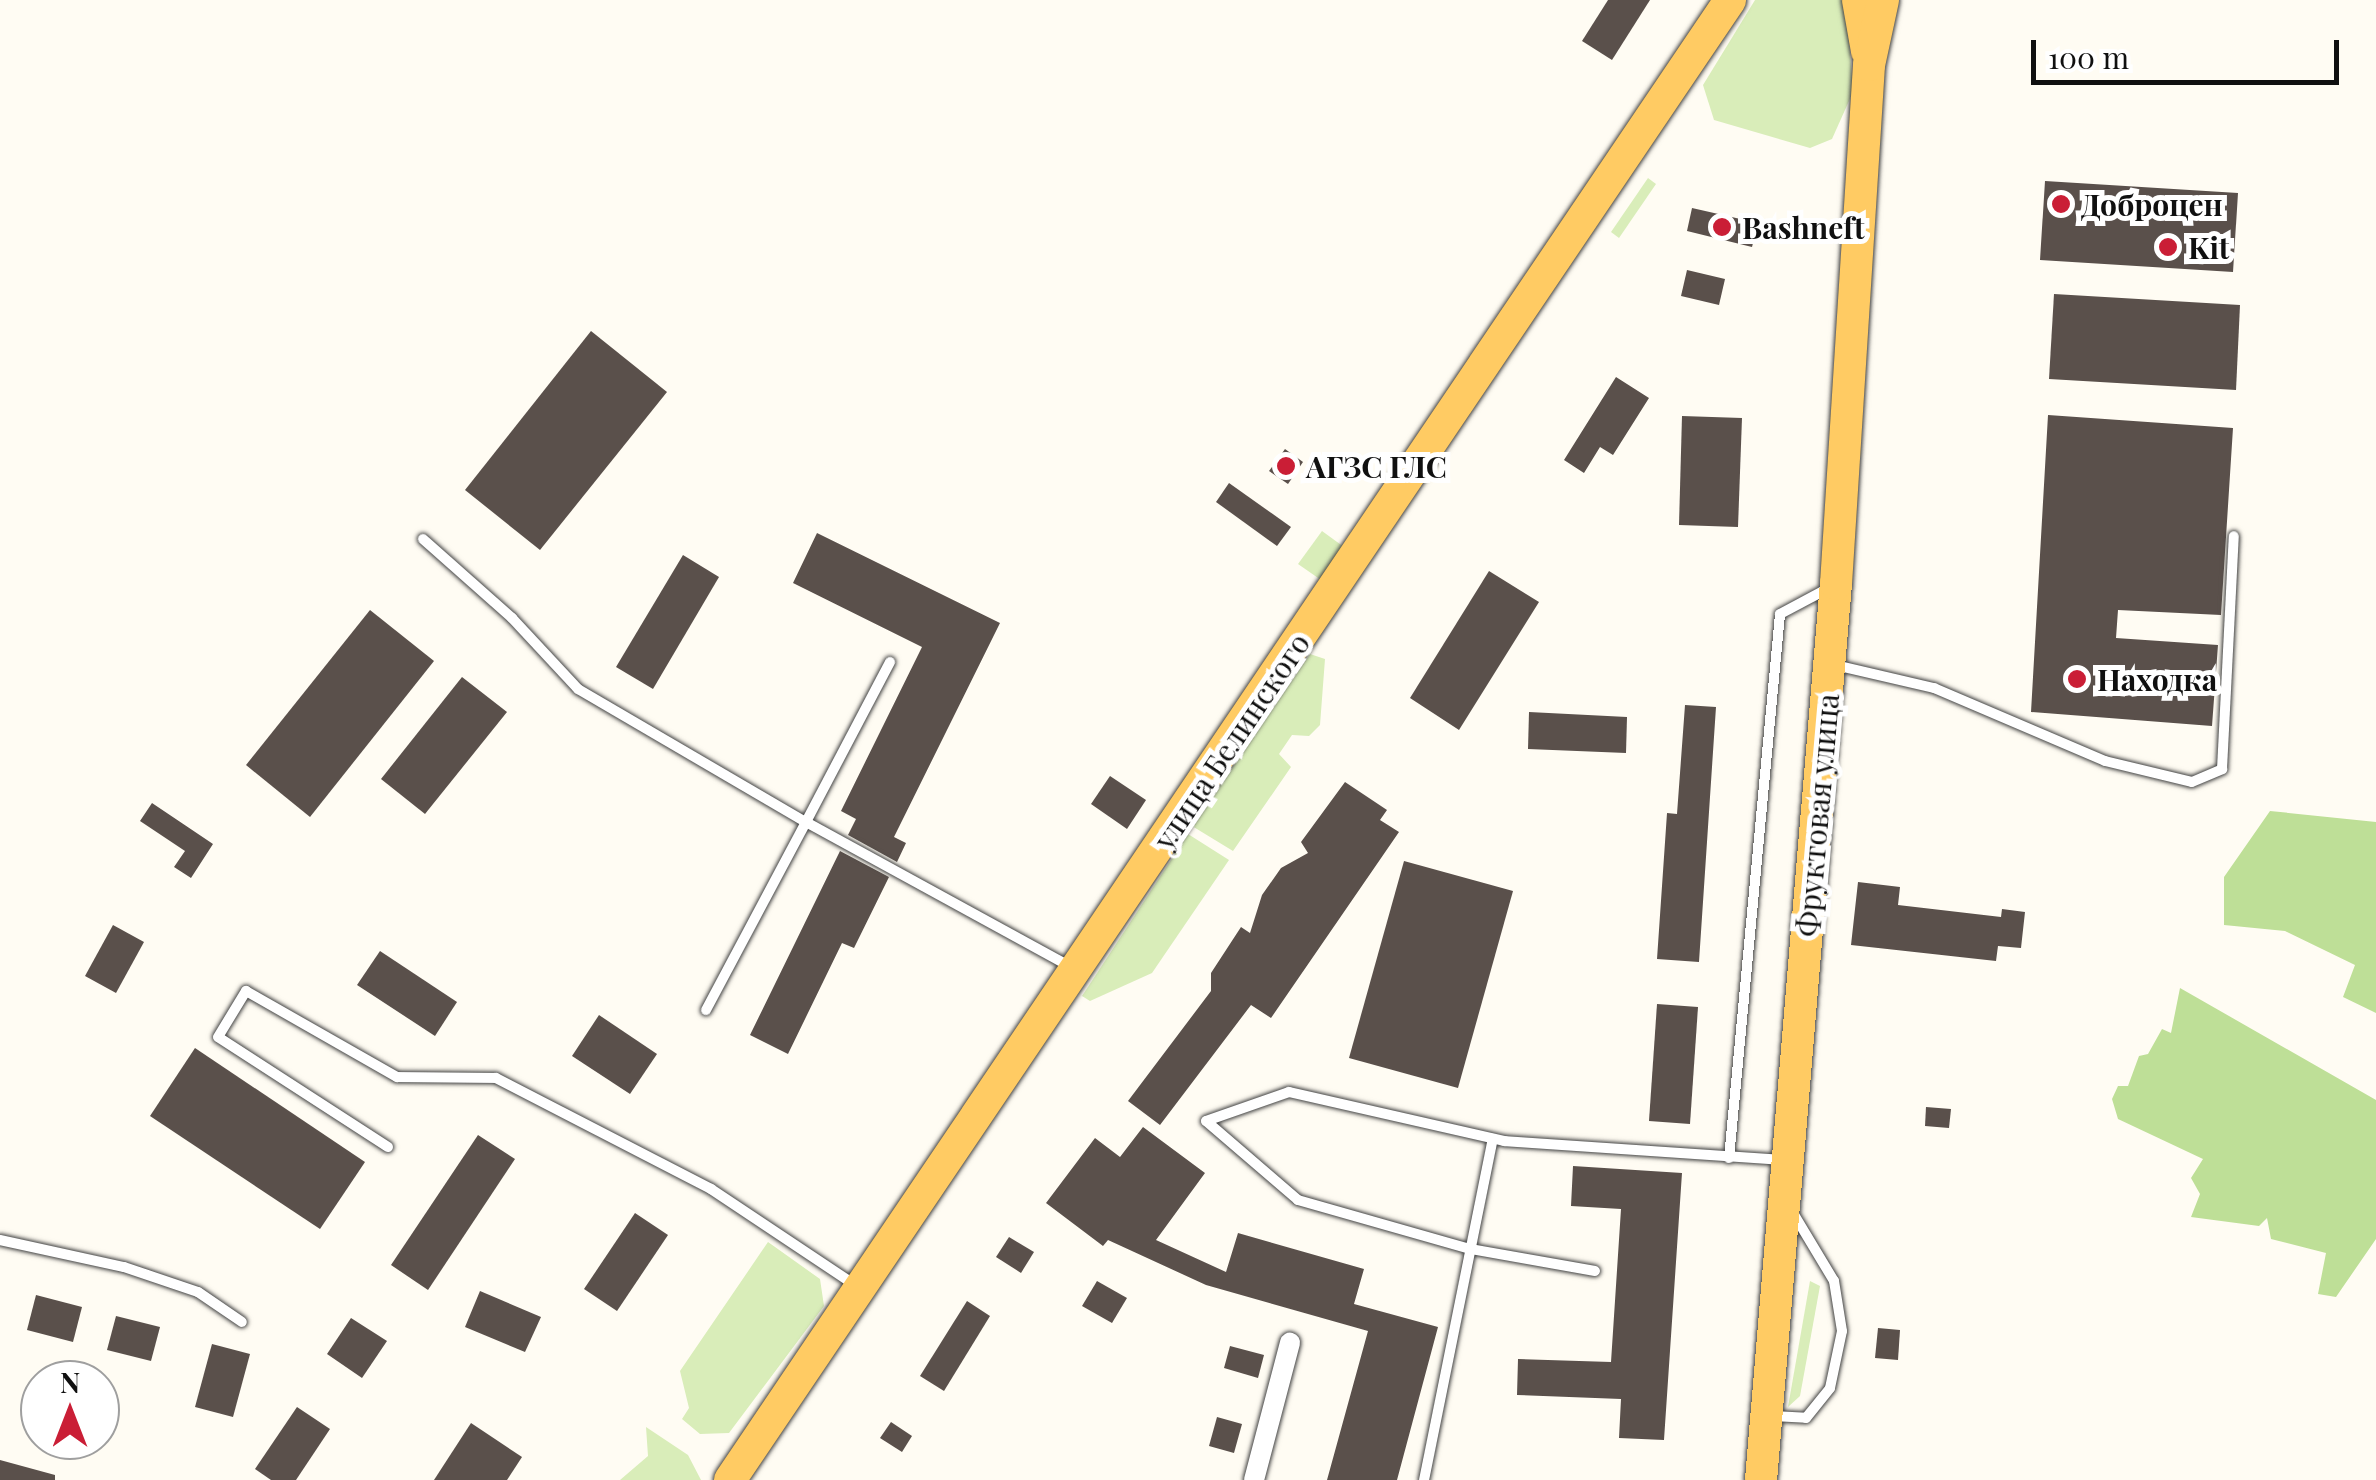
<!DOCTYPE html>
<html>
<head>
<meta charset="utf-8">
<style>
  body { margin:0 }
  #map { position:relative; width:2376px; height:1480px; overflow:hidden; background:#fffcf3; font-family:"Playfair Display",serif }
  div>[style] { position:absolute }
  [style*='--x'] { left:calc(var(--x)*1px); top:calc(var(--y)*1px); width:calc(var(--w)*1px); rotate:calc(var(--a)*1deg) }
  .green>* { inset:0; background:#d9edb9 }
  .forest>* { inset:0; background:#bedf97 }
  .building>* { inset:0; background:#5a504b }
  .roads { filter:drop-shadow(0 0 2px #434343) drop-shadow(0 0 2px #434343) }
  .lane>* { height:10px; margin:-5px; padding:0 5px; transform-origin:5px; border-radius:5px; background:#fff }
  .street>* { height:20px; margin:-10px; padding:0 10px; transform-origin:10px; border-radius:10px; background:#fff }
  .primary>* { height:32px; margin:-16px; padding:0 16px; transform-origin:16px; border-radius:16px; background:#ffcb63 }
  .dots>* { width:28px; height:28px; translate:-50% -50%; box-sizing:border-box; border:5px solid #fff; border-radius:50% }
  span { translate:-50% -50%; white-space:nowrap; text-align:center; line-height:1.15; -webkit-text-stroke:10px #fff; paint-order:stroke }
  .poi-label { font-size:30px; color:#101010; font-weight:700 }
  .left { translate:0 -50%; text-align:left }
  .street-label { font-size:30px; color:#101010 }
  .north { position:absolute; left:20px; top:1360px; width:100px; height:100px; box-sizing:border-box; background:#fff; border:2px solid #9f9f9f; border-radius:50%; rotate:0deg; font-size:28px; font-weight:700; line-height:40px; text-align:center; color:#101010 }
  .north::after { content:''; display:block; margin:auto; width:35px; height:45px; background:#ca1e36; clip-path:polygon(50% 0,100% 100%,50% 72%,0 100%) }
  .scale { position:absolute; left:2031px; top:40px; width:308px; height:45px; box-sizing:border-box; border:5px solid #101010; border-top:0; padding-left:12px; font-size:30px; line-height:35px; white-space:nowrap; color:#101010; -webkit-text-stroke:8px #fff; paint-order:stroke }
</style>
</head>
<body>
<div id="map">
  <div class="green">
    <div style="clip-path:polygon(1755px 0,1846px 0,1853px 92px,1832px 139px,1810px 148px,1714px 120px,1703px 85px)"></div>
    <div style="clip-path:polygon(1648px 178px,1656px 184px,1619px 238px,1611px 232px)"></div>
    <div style="clip-path:polygon(1322px 531px,1344px 547px,1321px 580px,1298px 564px)"></div>
    <div style="clip-path:polygon(1310px 654px,1325px 659px,1320px 725px,1309px 736px,1292px 735px,1279px 754px,1291px 767px,1233px 851px,1192px 826px)"></div>
    <div style="clip-path:polygon(1188px 834px,1229px 860px,1152px 973px,1090px 1001px,1082px 996px)"></div>
    <div style="clip-path:polygon(768px 1242px,820px 1279px,824px 1306px,729px 1433px,700px 1434px,682px 1419px,689px 1408px,680px 1371px)"></div>
    <div style="clip-path:polygon(1810px 1281px,1820px 1286px,1800px 1396px,1788px 1407px)"></div>
    <div style="clip-path:polygon(646px 1427px,688px 1455px,701px 1480px,620px 1480px,648px 1456px)"></div>
  </div>
  <div class="forest">
    <div style="clip-path:polygon(2270px 811px,2376px 822px,2376px 1013px,2343px 997px,2355px 965px,2285px 931px,2224px 925px,2224px 877px)"></div>
    <div style="clip-path:polygon(2180px 988px,2376px 1100px,2376px 1239px,2336px 1297px,2318px 1294px,2326px 1253px,2271px 1239px,2267px 1218px,2259px 1226px,2191px 1217px,2200px 1194px,2191px 1178px,2203px 1159px,2118px 1119px,2112px 1099px,2118px 1086px,2128px 1086px,2139px 1056px,2148px 1054px,2162px 1029px,2171px 1033px)"></div>
  </div>
  <div class="building">
    <div style="clip-path:polygon(1608px 0,1650px 0,1612px 60px,1582px 41px)"></div>
    <div style="clip-path:polygon(2045px 181px,2238px 193px,2233px 272px,2040px 260px)"></div>
    <div style="clip-path:polygon(1692px 208px,1758px 223px,1752px 247px,1687px 231px)"></div>
    <div style="clip-path:polygon(1687px 270px,1725px 279px,1719px 305px,1681px 296px)"></div>
    <div style="clip-path:polygon(2054px 294px,2240px 305px,2236px 390px,2049px 379px)"></div>
    <div style="clip-path:polygon(591px 331px,667px 392px,540px 550px,465px 490px)"></div>
    <div style="clip-path:polygon(1616px 377px,1649px 398px,1613px 455px,1600px 447px,1584px 473px,1564px 460px)"></div>
    <div style="clip-path:polygon(2048px 415px,2233px 428px,2221px 615px,2118px 610px,2116px 638px,2218px 645px,2212px 726px,2031px 712px)"></div>
    <div style="clip-path:polygon(1682px 416px,1742px 418px,1738px 527px,1679px 525px)"></div>
    <div style="clip-path:polygon(1285px 449px,1303px 462px,1288px 484px,1269px 471px)"></div>
    <div style="clip-path:polygon(1229px 483px,1291px 527px,1277px 546px,1216px 502px)"></div>
    <div style="clip-path:polygon(817px 533px,1000px 623px,894px 837px,906px 843px,897px 862px,848px 835px,856px 819px,841px 811px,922px 647px,793px 583px)"></div>
    <div style="clip-path:polygon(683px 555px,719px 577px,653px 689px,616px 667px)"></div>
    <div style="clip-path:polygon(1489px 571px,1539px 602px,1459px 730px,1410px 698px)"></div>
    <div style="clip-path:polygon(370px 610px,434px 661px,310px 817px,246px 765px)"></div>
    <div style="clip-path:polygon(462px 677px,507px 712px,425px 814px,381px 779px)"></div>
    <div style="clip-path:polygon(1685px 705px,1716px 707px,1699px 962px,1657px 959px,1667px 813px,1677px 814px)"></div>
    <div style="clip-path:polygon(1529px 712px,1627px 717px,1626px 753px,1528px 749px)"></div>
    <div style="clip-path:polygon(1110px 776px,1146px 800px,1127px 829px,1091px 804px)"></div>
    <div style="clip-path:polygon(1345px 782px,1387px 810px,1380px 820px,1399px 832px,1271px 1018px,1251px 1005px,1160px 1125px,1128px 1101px,1211px 991px,1211px 973px,1241px 927px,1250px 933px,1262px 895px,1281px 868px,1308px 853px,1301px 842px)"></div>
    <div style="clip-path:polygon(152px 803px,213px 844px,191px 878px,174px 867px,185px 851px,140px 821px)"></div>
    <div style="clip-path:polygon(840px 851px,889px 877px,854px 948px,842px 943px,788px 1054px,750px 1035px)"></div>
    <div style="clip-path:polygon(1404px 861px,1513px 891px,1458px 1088px,1349px 1058px)"></div>
    <div style="clip-path:polygon(1858px 882px,1900px 887px,1898px 905px,2001px 917px,2002px 909px,2025px 912px,2021px 948px,1998px 946px,1996px 961px,1851px 945px)"></div>
    <div style="clip-path:polygon(113px 925px,144px 942px,116px 993px,85px 976px)"></div>
    <div style="clip-path:polygon(380px 951px,457px 1002px,435px 1036px,357px 985px)"></div>
    <div style="clip-path:polygon(1657px 1004px,1698px 1007px,1690px 1124px,1649px 1121px)"></div>
    <div style="clip-path:polygon(599px 1015px,657px 1054px,630px 1094px,572px 1056px)"></div>
    <div style="clip-path:polygon(195px 1048px,365px 1162px,320px 1229px,150px 1116px)"></div>
    <div style="clip-path:polygon(1926px 1107px,1951px 1109px,1949px 1128px,1925px 1126px)"></div>
    <div style="clip-path:polygon(1143px 1127px,1205px 1173px,1156px 1240px,1226px 1272px,1238px 1233px,1364px 1269px,1354px 1304px,1438px 1327px,1397px 1480px,1327px 1480px,1368px 1331px,1206px 1285px,1108px 1240px,1103px 1246px,1046px 1203px,1095px 1138px,1120px 1157px)"></div>
    <div style="clip-path:polygon(478px 1135px,515px 1159px,428px 1290px,391px 1265px)"></div>
    <div style="clip-path:polygon(1573px 1166px,1682px 1173px,1664px 1440px,1619px 1438px,1621px 1399px,1517px 1395px,1518px 1359px,1611px 1362px,1621px 1209px,1571px 1206px)"></div>
    <div style="clip-path:polygon(635px 1213px,668px 1235px,617px 1311px,584px 1289px)"></div>
    <div style="clip-path:polygon(1009px 1237px,1034px 1252px,1021px 1273px,996px 1257px)"></div>
    <div style="clip-path:polygon(1097px 1281px,1127px 1298px,1112px 1323px,1082px 1306px)"></div>
    <div style="clip-path:polygon(480px 1291px,541px 1317px,525px 1352px,465px 1327px)"></div>
    <div style="clip-path:polygon(36px 1295px,82px 1307px,73px 1342px,27px 1330px)"></div>
    <div style="clip-path:polygon(967px 1301px,990px 1316px,944px 1391px,920px 1376px)"></div>
    <div style="clip-path:polygon(116px 1316px,160px 1327px,151px 1361px,107px 1350px)"></div>
    <div style="clip-path:polygon(351px 1318px,387px 1341px,362px 1378px,327px 1354px)"></div>
    <div style="clip-path:polygon(1878px 1328px,1900px 1330px,1898px 1360px,1875px 1358px)"></div>
    <div style="clip-path:polygon(212px 1344px,250px 1354px,233px 1417px,195px 1407px)"></div>
    <div style="clip-path:polygon(1230px 1346px,1264px 1355px,1258px 1378px,1224px 1368px)"></div>
    <div style="clip-path:polygon(297px 1407px,330px 1429px,296px 1480px,271px 1480px,255px 1469px)"></div>
    <div style="clip-path:polygon(1217px 1417px,1242px 1424px,1234px 1453px,1209px 1446px)"></div>
    <div style="clip-path:polygon(891px 1422px,912px 1436px,902px 1452px,880px 1438px)"></div>
    <div style="clip-path:polygon(471px 1423px,522px 1457px,507px 1480px,434px 1480px)"></div>
    <div style="clip-path:polygon(0 1460px,55px 1475px,55px 1480px,0 1480px)"></div>
  </div>
  <div class="roads">
    <div class="lane">
      <div style="--x:423;--y:539;--w:119;--a:41.6"></div>
      <div style="--x:512;--y:618;--w:97;--a:47.1"></div>
      <div style="--x:578;--y:689;--w:264;--a:30.3"></div>
      <div style="--x:806;--y:822;--w:213;--a:118"></div>
      <div style="--x:890;--y:662;--w:181;--a:117.7"></div>
      <div style="--x:806;--y:822;--w:302;--a:28.7"></div>
      <div style="--x:1835;--y:665;--w:102;--a:13.1"></div>
      <div style="--x:1934;--y:688;--w:186;--a:23.1"></div>
      <div style="--x:2105;--y:761;--w:89;--a:13.6"></div>
      <div style="--x:2192;--y:782;--w:33;--a:-23"></div>
      <div style="--x:2222;--y:769;--w:233;--a:-87.1"></div>
      <div style="--x:388;--y:1147;--w:202;--a:-147.1"></div>
      <div style="--x:218;--y:1037;--w:54;--a:-58.7"></div>
      <div style="--x:246;--y:991;--w:174;--a:29.7"></div>
      <div style="--x:397;--y:1077;--w:99;--a:0.6"></div>
      <div style="--x:496;--y:1078;--w:242;--a:27.3"></div>
      <div style="--x:711;--y:1189;--w:173;--a:33.7"></div>
      <div style="--x:1729;--y:1158;--w:546;--a:-84.64"></div>
      <div style="--x:1780;--y:614;--w:53;--a:-28"></div>
      <div style="--x:0;--y:1240;--w:127;--a:12.3"></div>
      <div style="--x:124;--y:1267;--w:78;--a:18.7"></div>
      <div style="--x:198;--y:1292;--w:53;--a:34.3"></div>
      <div style="--x:1595;--y:1271;--w:127;--a:-170"></div>
      <div style="--x:1470;--y:1249;--w:179;--a:-164.1"></div>
      <div style="--x:1298;--y:1200;--w:121;--a:-139.3"></div>
      <div style="--x:1206;--y:1121;--w:88;--a:-19.3"></div>
      <div style="--x:1289;--y:1092;--w:221;--a:12.8"></div>
      <div style="--x:1504;--y:1141;--w:279;--a:3.9"></div>
      <div style="--x:1773;--y:1416;--w:33;--a:3"></div>
      <div style="--x:1806;--y:1418;--w:38;--a:-51"></div>
      <div style="--x:1830;--y:1388;--w:58;--a:-78.1"></div>
      <div style="--x:1842;--y:1331;--w:51;--a:-99.1"></div>
      <div style="--x:1834;--y:1281;--w:82;--a:-121"></div>
      <div style="--x:1424;--y:1480;--w:348;--a:-78.6"></div>
    </div>
    <div class="street">
      <div style="--x:1254;--y:1480;--w:142;--a:-75.3"></div>
    </div>
    <div class="primary">
      <div style="--x:1858;--y:0;--w:52;--a:80"></div>
      <div style="--x:730;--y:1480;--w:1786;--a:-55.95"></div>
      <div style="--x:1761;--y:1480;--w:899;--a:-85.22"></div>
      <div style="--x:1836;--y:584;--w:520;--a:-86.36"></div>
      <div style="--x:1869;--y:65;--w:66;--a:-77.8"></div>
    </div>
  </div>
  <div class="dots">
    <div style="left:2061px;top:204px;background:#ca1e36"></div>
    <div style="left:1722px;top:227px;background:#ca1e36"></div>
    <div style="left:2168px;top:247px;background:#ca1e36"></div>
    <div style="left:1286px;top:466px;background:#ca1e36"></div>
    <div style="left:2077px;top:679px;background:#ca1e36"></div>
  </div>
  <div class="poi-label">
    <span class="left" style="left:2081px;top:204px">Доброцен</span>
    <span class="left" style="left:1742px;top:227px">Bashneft</span>
    <span class="left" style="left:2188px;top:247px">Kit</span>
    <span class="left" style="left:1306px;top:466px">АГЗС ГЛС</span>
    <span class="left" style="left:2097px;top:679px">Находка</span>
  </div>
  <div class="street-label">
    <span style="left:1231px;top:741px;rotate:-56deg">улица Белинского</span>
    <span style="left:1817px;top:815px;rotate:-85deg">Фруктовая улица</span>
  </div>
  <div class="north">N</div>
  <div class="scale">100 m</div>
</div>
</body>
</html>
